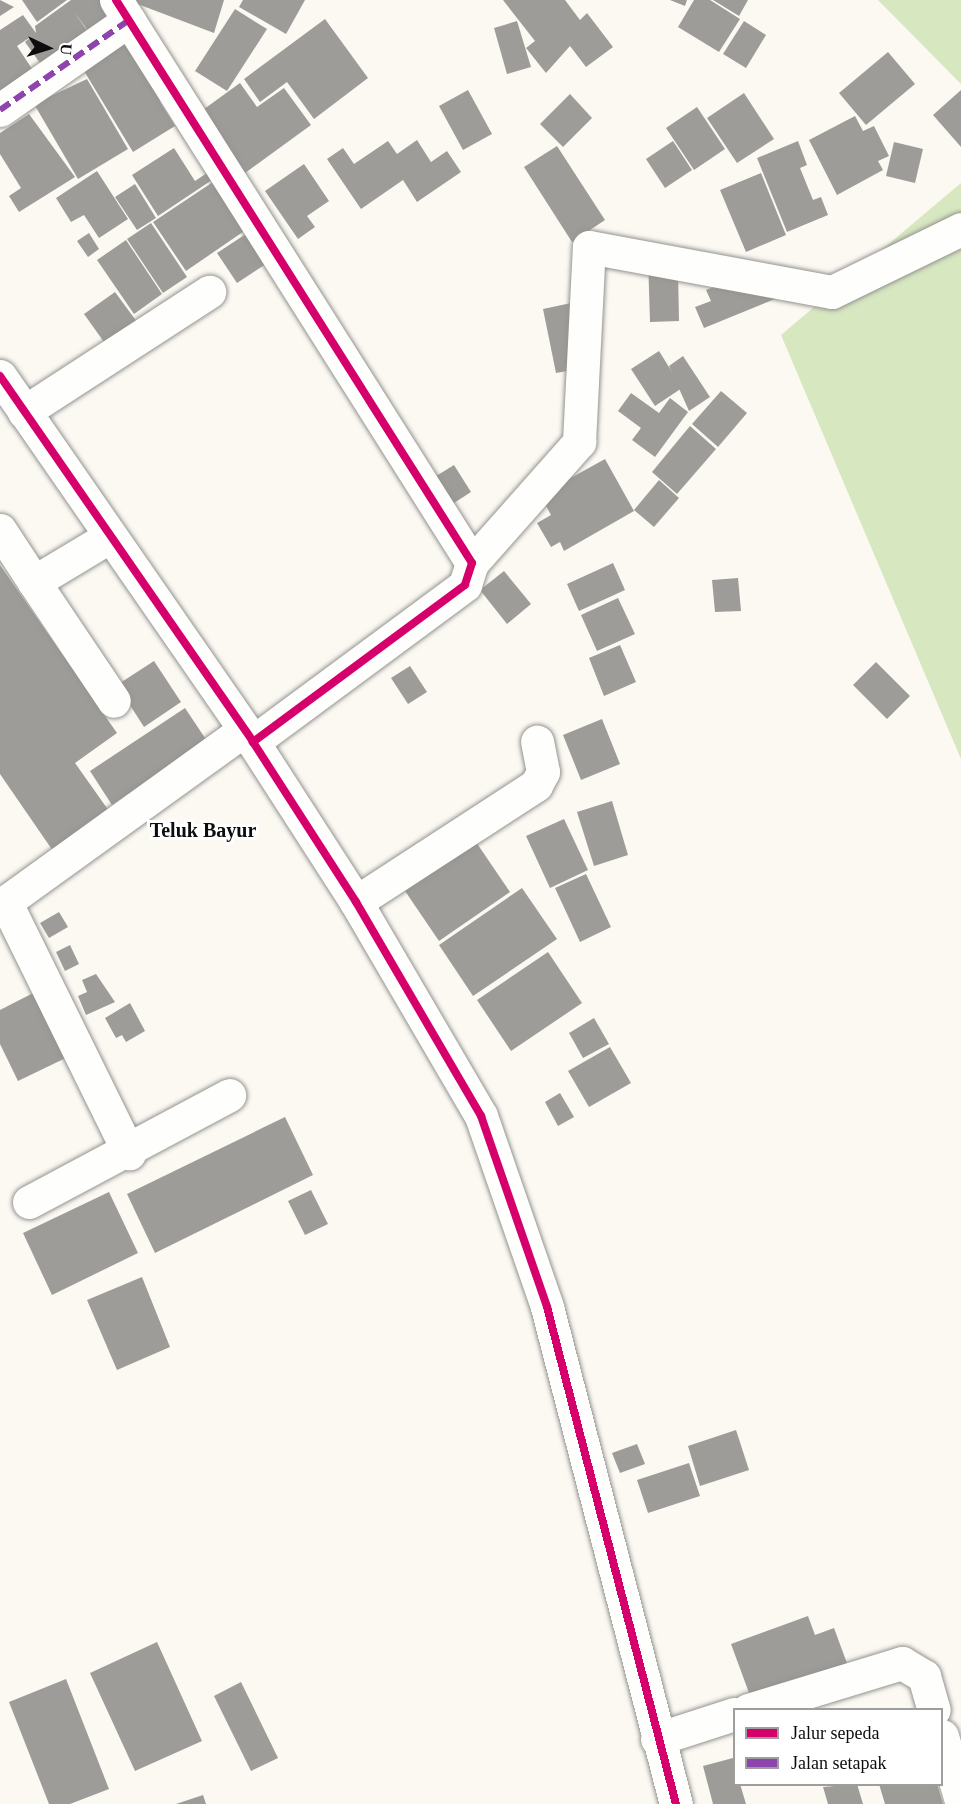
<!DOCTYPE html>
<html>
<head>
<meta charset="utf-8">
<style>
  body { margin:0 }
  #map { position:relative; width:961px; height:1804px; overflow:hidden; background:#fbf9f2; font-family:"Times New Roman",serif }
  div>[style] { position:absolute }
  [style*='--x'] { left:calc(var(--x)*1px); top:calc(var(--y)*1px); width:calc(var(--w)*1px); rotate:calc(var(--a)*1deg) }
  .forest>* { inset:0; background:#d7e7c0 }
  .building>* { inset:0; background:#9e9c98 }
  .roads { filter:drop-shadow(0 0 2px #949390) drop-shadow(0 0 2px #949390) }
  .minor>* { height:33px; margin:-16.5px; padding:0 16.5px; transform-origin:16.5px; border-radius:16.5px; background:#fefefd }
  .quiet>* { height:6px; margin-top:-3px; transform-origin:0; background:repeating-linear-gradient(90deg,#8e44ad 0 12px,transparent 0 18px) }
  .cycleway>* { height:8px; margin:-4px; padding:0 4px; transform-origin:4px; border-radius:4px; background:#d6006c }
  span { translate:-50% -50%; white-space:nowrap; text-align:center; line-height:1.15; -webkit-text-stroke:6px #fff; paint-order:stroke }
  .quarter-label { font-size:20px; color:#0d0d0d; font-weight:700 }
  .legend { position:absolute; left:733px; top:1708px; width:210px; height:78px; box-sizing:border-box; background:#fff; border:2px solid #9e9e9e; margin:0; padding:8px 10px; list-style:none; font-size:18px; color:#0d0d0d }
  .legend li { display:flex; align-items:center; gap:12px; height:30px }
  .legend b { width:30px; border:2px solid #9e9e9e }
  .north { position:absolute; left:18px; top:18px; width:60px; height:60px; -webkit-text-stroke:4px #fff; paint-order:stroke; rotate:94deg; font-size:16px; font-weight:700; line-height:24px; text-align:center; color:#0d0d0d }
  .north::after { content:''; display:block; margin:auto; width:21px; height:27px; background:#0d0d0d; clip-path:polygon(50% 0,100% 100%,50% 72%,0 100%) }
</style>
</head>
<body>
<div id="map">
  <div class="forest">
    <div style="clip-path:polygon(878px 0,961px 0,961px 84px)"></div>
    <div style="clip-path:polygon(961px 183px,961px 759px,781px 335px)"></div>
  </div>
  <div class="building">
    <div style="clip-path:polygon(0 0,14px 7px,0 16px)"></div>
    <div style="clip-path:polygon(22px 0,67px 0,37px 22px)"></div>
    <div style="clip-path:polygon(71px 0,104px 0,117px 18px,92px 36px,74px 12px,91px 36px,45px 70px,25px 42px,32px 36px,17px 46px,38px 78px,0 100px,0 30px,23px 15px,36px 33px,35px 26px)"></div>
    <div style="clip-path:polygon(127px 0,224px 0,214px 33px)"></div>
    <div style="clip-path:polygon(243px 0,305px 0,286px 34px,239px 7px)"></div>
    <div style="clip-path:polygon(503px 0,565px 0,580px 20px,587px 13px,613px 47px,586px 67px,570px 46px,546px 73px,526px 48px,535px 41px)"></div>
    <div style="clip-path:polygon(670px 0,687px 0,685px 6px)"></div>
    <div style="clip-path:polygon(694px 0,710px 0,740px 19px,719px 52px,678px 27px)"></div>
    <div style="clip-path:polygon(713px 0,748px 0,739px 16px)"></div>
    <div style="clip-path:polygon(235px 9px,267px 29px,227px 91px,195px 71px)"></div>
    <div style="clip-path:polygon(325px 19px,368px 78px,314px 119px,287px 82px,260px 102px,244px 79px)"></div>
    <div style="clip-path:polygon(517px 21px,531px 67px,507px 74px,494px 28px)"></div>
    <div style="clip-path:polygon(744px 21px,766px 35px,746px 68px,723px 54px)"></div>
    <div style="clip-path:polygon(129px 36px,166px 98px,160px 102px,175px 126px,133px 152px,81px 66px)"></div>
    <div style="clip-path:polygon(888px 52px,915px 84px,866px 125px,839px 93px)"></div>
    <div style="clip-path:polygon(87px 79px,128px 149px,78px 179px,34px 104px)"></div>
    <div style="clip-path:polygon(240px 83px,257px 107px,284px 88px,311px 125px,245px 173px,200px 112px)"></div>
    <div style="clip-path:polygon(468px 90px,492px 134px,463px 150px,439px 106px)"></div>
    <div style="clip-path:polygon(961px 90px,961px 147px,933px 115px)"></div>
    <div style="clip-path:polygon(744px 93px,774px 139px,737px 163px,707px 118px)"></div>
    <div style="clip-path:polygon(570px 94px,592px 118px,563px 147px,540px 124px)"></div>
    <div style="clip-path:polygon(697px 107px,725px 149px,694px 170px,666px 128px)"></div>
    <div style="clip-path:polygon(29px 114px,75px 177px,19px 212px,9px 196px,21px 188px,0 154px,0 133px)"></div>
    <div style="clip-path:polygon(855px 116px,863px 131px,874px 126px,889px 156px,878px 161px,883px 170px,837px 195px,809px 140px)"></div>
    <div style="clip-path:polygon(417px 140px,431px 162px,447px 151px,461px 172px,417px 202px,403px 180px,361px 209px,327px 159px,343px 148px,354px 164px,388px 141px,397px 154px)"></div>
    <div style="clip-path:polygon(673px 141px,692px 170px,665px 188px,646px 159px)"></div>
    <div style="clip-path:polygon(798px 141px,807px 165px,800px 168px,813px 200px,821px 197px,828px 215px,787px 232px,757px 158px)"></div>
    <div style="clip-path:polygon(894px 142px,923px 149px,915px 183px,886px 176px)"></div>
    <div style="clip-path:polygon(557px 146px,605px 220px,572px 242px,524px 167px)"></div>
    <div style="clip-path:polygon(174px 148px,195px 181px,210px 171px,215px 178px,158px 216px,132px 175px)"></div>
    <div style="clip-path:polygon(304px 164px,329px 201px,307px 216px,315px 227px,298px 239px,265px 191px)"></div>
    <div style="clip-path:polygon(97px 171px,128px 219px,99px 238px,84px 215px,71px 222px,56px 198px)"></div>
    <div style="clip-path:polygon(761px 173px,786px 235px,746px 252px,720px 190px)"></div>
    <div style="clip-path:polygon(222px 176px,253px 225px,186px 271px,153px 222px)"></div>
    <div style="clip-path:polygon(135px 184px,156px 218px,137px 230px,115px 197px)"></div>
    <div style="clip-path:polygon(151px 223px,187px 277px,163px 293px,127px 239px)"></div>
    <div style="clip-path:polygon(255px 228px,275px 258px,237px 283px,217px 253px)"></div>
    <div style="clip-path:polygon(89px 233px,99px 249px,88px 257px,77px 241px)"></div>
    <div style="clip-path:polygon(126px 240px,162px 294px,134px 314px,97px 260px)"></div>
    <div style="clip-path:polygon(648px 257px,678px 270px,679px 321px,650px 322px)"></div>
    <div style="clip-path:polygon(725px 282px,780px 297px,704px 328px,695px 307px,711px 301px,706px 290px)"></div>
    <div style="clip-path:polygon(115px 292px,140px 326px,109px 349px,84px 314px)"></div>
    <div style="clip-path:polygon(576px 302px,589px 367px,556px 373px,543px 309px)"></div>
    <div style="clip-path:polygon(659px 351px,682px 388px,655px 406px,631px 369px)"></div>
    <div style="clip-path:polygon(683px 356px,710px 397px,689px 411px,669px 366px)"></div>
    <div style="clip-path:polygon(721px 391px,747px 413px,718px 447px,692px 424px)"></div>
    <div style="clip-path:polygon(631px 393px,659px 413px,670px 398px,688px 412px,655px 457px,632px 440px,641px 428px,618px 411px)"></div>
    <div style="clip-path:polygon(690px 426px,716px 449px,677px 494px,652px 472px)"></div>
    <div style="clip-path:polygon(605px 459px,634px 511px,564px 551px,560px 542px,551px 547px,537px 523px,551px 515px,540px 495px)"></div>
    <div style="clip-path:polygon(454px 465px,471px 492px,451px 505px,433px 478px)"></div>
    <div style="clip-path:polygon(659px 480px,679px 498px,654px 527px,634px 510px)"></div>
    <div style="clip-path:polygon(613px 563px,625px 590px,579px 611px,567px 584px)"></div>
    <div style="clip-path:polygon(0 565px,117px 733px,75px 763px,109px 811px,53px 851px,0 774px)"></div>
    <div style="clip-path:polygon(504px 571px,531px 604px,507px 624px,480px 590px)"></div>
    <div style="clip-path:polygon(738px 578px,741px 611px,715px 612px,712px 580px)"></div>
    <div style="clip-path:polygon(618px 598px,635px 634px,597px 651px,581px 615px)"></div>
    <div style="clip-path:polygon(620px 645px,636px 682px,604px 696px,589px 658px)"></div>
    <div style="clip-path:polygon(154px 661px,181px 702px,144px 727px,117px 685px)"></div>
    <div style="clip-path:polygon(876px 662px,910px 696px,887px 719px,853px 685px)"></div>
    <div style="clip-path:polygon(410px 666px,427px 692px,408px 704px,391px 678px)"></div>
    <div style="clip-path:polygon(185px 708px,207px 741px,112px 805px,90px 771px)"></div>
    <div style="clip-path:polygon(602px 719px,620px 764px,581px 780px,563px 735px)"></div>
    <div style="clip-path:polygon(612px 801px,628px 855px,594px 866px,577px 812px)"></div>
    <div style="clip-path:polygon(564px 819px,588px 870px,550px 888px,526px 836px)"></div>
    <div style="clip-path:polygon(476px 842px,510px 892px,439px 941px,405px 891px)"></div>
    <div style="clip-path:polygon(586px 874px,611px 927px,580px 942px,555px 888px)"></div>
    <div style="clip-path:polygon(522px 888px,557px 939px,473px 996px,439px 945px)"></div>
    <div style="clip-path:polygon(59px 912px,68px 927px,49px 938px,40px 923px)"></div>
    <div style="clip-path:polygon(70px 945px,79px 964px,65px 971px,56px 952px)"></div>
    <div style="clip-path:polygon(548px 952px,582px 1003px,511px 1051px,477px 1000px)"></div>
    <div style="clip-path:polygon(96px 974px,115px 1002px,86px 1015px,78px 996px,87px 992px,82px 980px)"></div>
    <div style="clip-path:polygon(41px 989px,74px 1054px,18px 1081px,0 1044px,0 1010px)"></div>
    <div style="clip-path:polygon(130px 1003px,145px 1031px,126px 1042px,122px 1035px,116px 1038px,105px 1018px)"></div>
    <div style="clip-path:polygon(594px 1018px,609px 1044px,583px 1058px,569px 1033px)"></div>
    <div style="clip-path:polygon(610px 1047px,631px 1083px,589px 1107px,568px 1071px)"></div>
    <div style="clip-path:polygon(560px 1093px,574px 1117px,558px 1126px,545px 1102px)"></div>
    <div style="clip-path:polygon(285px 1117px,313px 1175px,155px 1253px,127px 1194px)"></div>
    <div style="clip-path:polygon(311px 1190px,328px 1224px,305px 1235px,288px 1201px)"></div>
    <div style="clip-path:polygon(109px 1192px,138px 1253px,52px 1295px,23px 1233px)"></div>
    <div style="clip-path:polygon(142px 1277px,170px 1347px,117px 1370px,87px 1300px)"></div>
    <div style="clip-path:polygon(736px 1430px,749px 1470px,700px 1486px,688px 1446px)"></div>
    <div style="clip-path:polygon(637px 1444px,645px 1464px,620px 1473px,612px 1453px)"></div>
    <div style="clip-path:polygon(689px 1463px,700px 1496px,648px 1513px,637px 1480px)"></div>
    <div style="clip-path:polygon(808px 1616px,815px 1635px,834px 1628px,848px 1666px,752px 1701px,731px 1644px)"></div>
    <div style="clip-path:polygon(157px 1642px,202px 1741px,135px 1771px,90px 1673px)"></div>
    <div style="clip-path:polygon(66px 1679px,109px 1789px,70px 1804px,49px 1804px,9px 1702px)"></div>
    <div style="clip-path:polygon(241px 1682px,278px 1758px,251px 1771px,214px 1696px)"></div>
    <div style="clip-path:polygon(733px 1758px,734px 1784px,740px 1784px,746px 1804px,713px 1804px,703px 1766px)"></div>
    <div style="clip-path:polygon(857px 1784px,863px 1804px,828px 1804px,823px 1787px)"></div>
    <div style="clip-path:polygon(879px 1784px,937px 1784px,943px 1804px,885px 1804px)"></div>
    <div style="clip-path:polygon(203px 1795px,206px 1804px,176px 1804px)"></div>
  </div>
  <div class="roads">
    <div class="minor">
      <div style="--x:116;--y:0;--w:666;--a:57.69"></div>
      <div style="--x:472;--y:563;--w:23;--a:108"></div>
      <div style="--x:465;--y:585;--w:264;--a:143.5"></div>
      <div style="--x:0;--y:110;--w:157;--a:-34.9"></div>
      <div style="--x:0;--y:376;--w:445;--a:55.3"></div>
      <div style="--x:253;--y:742;--w:190;--a:57.2"></div>
      <div style="--x:356;--y:902;--w:248;--a:59.7"></div>
      <div style="--x:481;--y:1116;--w:202;--a:70.9"></div>
      <div style="--x:547;--y:1307;--w:513;--a:75.45"></div>
      <div style="--x:24;--y:412;--w:221;--a:-33"></div>
      <div style="--x:0;--y:530;--w:62;--a:56.8"></div>
      <div style="--x:34;--y:582;--w:87;--a:-31"></div>
      <div style="--x:472;--y:563;--w:162;--a:-48.5"></div>
      <div style="--x:579;--y:442;--w:195;--a:-87.1"></div>
      <div style="--x:589;--y:247;--w:247;--a:10.5"></div>
      <div style="--x:832;--y:292;--w:144;--a:-26"></div>
      <div style="--x:34;--y:582;--w:143;--a:56.1"></div>
      <div style="--x:356;--y:902;--w:215;--a:-33"></div>
      <div style="--x:536;--y:785;--w:15;--a:-62"></div>
      <div style="--x:543;--y:772;--w:31;--a:-101"></div>
      <div style="--x:6;--y:903;--w:279;--a:63.8"></div>
      <div style="--x:0;--y:906;--w:301;--a:-35.8"></div>
      <div style="--x:29;--y:1202;--w:227;--a:-28.1"></div>
      <div style="--x:748;--y:1710;--w:161;--a:-17"></div>
      <div style="--x:902;--y:1663;--w:26;--a:31"></div>
      <div style="--x:924;--y:1676;--w:35;--a:74"></div>
      <div style="--x:942;--y:1736;--w:68;--a:73.7"></div>
      <div style="--x:657;--y:1739;--w:81;--a:-18"></div>
    </div>
  </div>
  <div class="quiet">
    <div style="--x:0;--y:110;--w:157;--a:-34.9"></div>
  </div>
  <div class="cycleway">
    <div style="--x:116;--y:0;--w:666;--a:57.69"></div>
    <div style="--x:472;--y:563;--w:23;--a:108"></div>
    <div style="--x:465;--y:585;--w:264;--a:143.5"></div>
    <div style="--x:0;--y:376;--w:445;--a:55.3"></div>
    <div style="--x:253;--y:742;--w:190;--a:57.2"></div>
    <div style="--x:356;--y:902;--w:248;--a:59.7"></div>
    <div style="--x:481;--y:1116;--w:202;--a:70.9"></div>
    <div style="--x:547;--y:1307;--w:513;--a:75.45"></div>
  </div>
  <div class="quarter-label">
    <span style="left:203px;top:830px">Teluk Bayur</span>
  </div>
  <ul class="legend">
  <li><b style="height:8px;background:#d6006c"></b>Jalur sepeda</li>
  <li><b style="height:8px;background:#8e44ad"></b>Jalan setapak</li>
  </ul>
  <div class="north">U</div>
</div>
</body>
</html>
